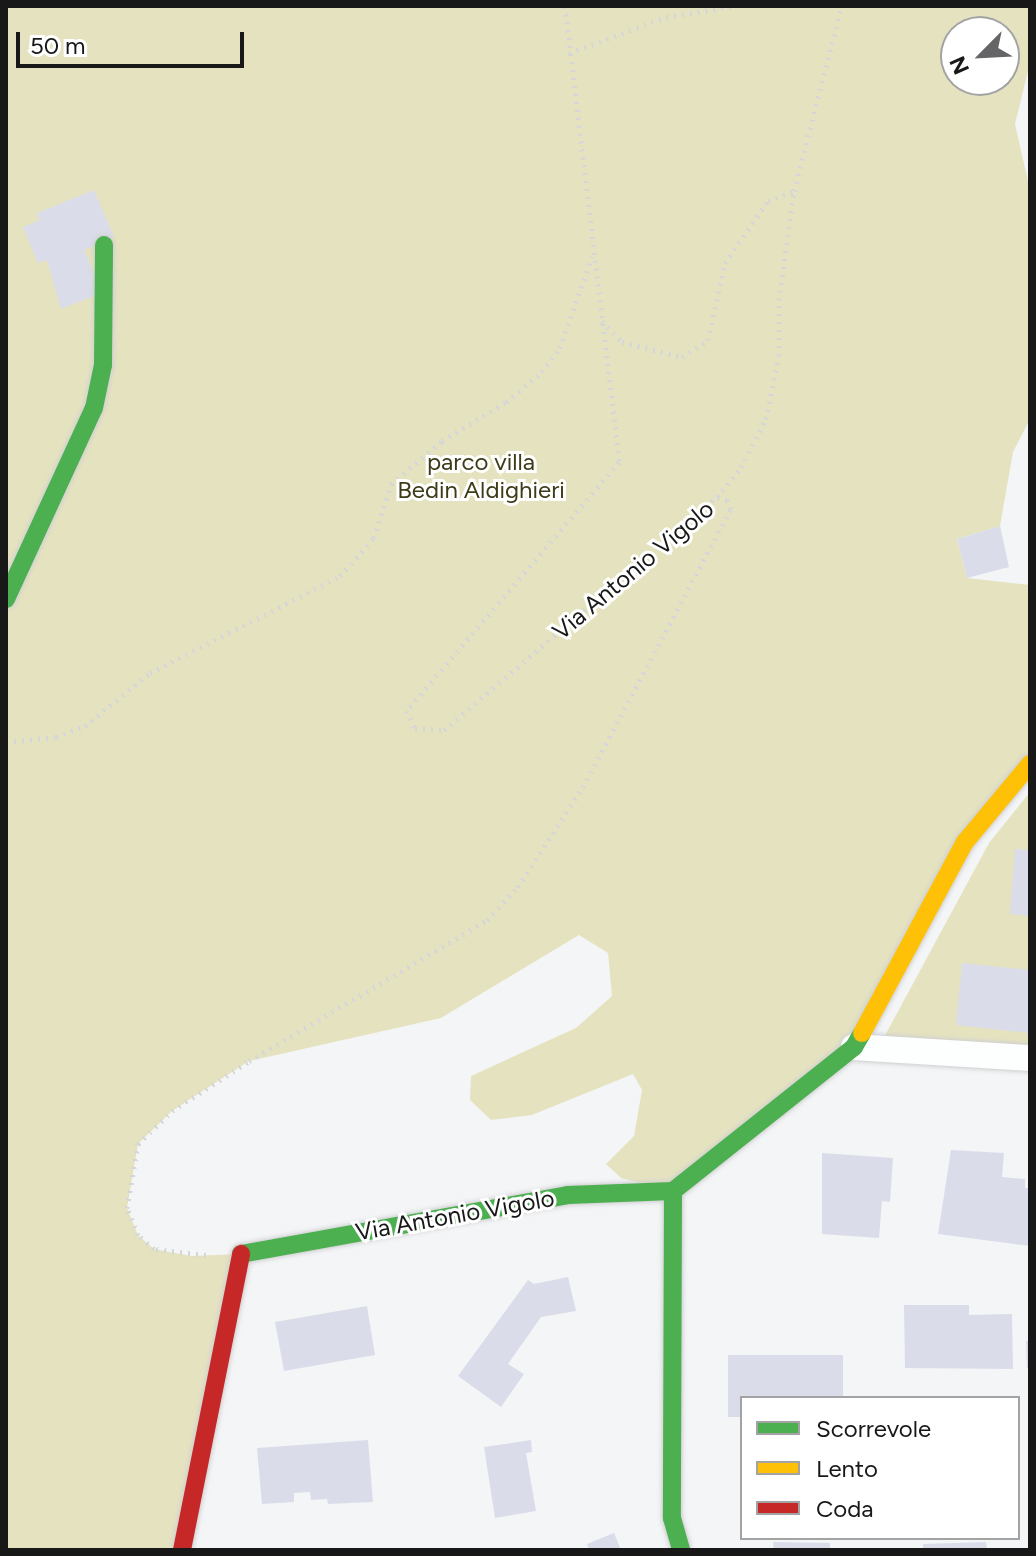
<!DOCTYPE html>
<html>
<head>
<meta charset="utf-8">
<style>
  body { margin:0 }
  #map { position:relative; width:1036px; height:1556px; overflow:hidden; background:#f4f5f7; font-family:Figtree,sans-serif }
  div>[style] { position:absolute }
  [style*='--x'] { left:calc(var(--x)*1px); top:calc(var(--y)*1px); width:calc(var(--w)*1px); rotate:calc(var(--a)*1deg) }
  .green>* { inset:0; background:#e5e3bf }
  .building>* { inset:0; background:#dadde9 }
  .path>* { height:5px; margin-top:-2.5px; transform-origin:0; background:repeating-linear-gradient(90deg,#d5d6d7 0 2px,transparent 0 8px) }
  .roads { filter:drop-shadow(0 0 2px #d0d0d1) drop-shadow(0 0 2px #d0d0d1) }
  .street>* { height:26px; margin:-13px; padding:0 13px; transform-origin:13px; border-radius:13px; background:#fdfefe }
  .fast>* { height:18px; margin:-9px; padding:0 9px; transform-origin:9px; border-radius:9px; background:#4caf50 }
  .slow>* { height:18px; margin:-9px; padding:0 9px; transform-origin:9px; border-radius:9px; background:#ffc107 }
  .jam>* { height:18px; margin:-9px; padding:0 9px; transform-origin:9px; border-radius:9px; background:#c62828 }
  span { translate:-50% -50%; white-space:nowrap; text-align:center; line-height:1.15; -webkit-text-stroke:6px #fff; paint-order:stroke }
  .park-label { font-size:24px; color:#3e3c18 }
  .street-label { font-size:24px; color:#181819 }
  .frame { position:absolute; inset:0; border:8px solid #181819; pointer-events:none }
  .legend { position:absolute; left:740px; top:1396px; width:280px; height:144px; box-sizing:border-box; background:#fff; border:2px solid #a3a3a3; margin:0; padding:10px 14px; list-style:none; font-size:24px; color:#181819 }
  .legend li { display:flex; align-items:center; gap:16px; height:40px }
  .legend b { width:40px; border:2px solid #a3a3a3 }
  .north { position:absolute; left:940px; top:16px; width:80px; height:80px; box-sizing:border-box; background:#fff; border:2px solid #a3a3a3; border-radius:50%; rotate:246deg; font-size:22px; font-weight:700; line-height:32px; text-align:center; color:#181819 }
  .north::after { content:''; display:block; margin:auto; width:28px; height:36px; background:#656567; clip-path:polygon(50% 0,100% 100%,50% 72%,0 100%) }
  .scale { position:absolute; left:16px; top:32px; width:228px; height:36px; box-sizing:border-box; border:4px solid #181819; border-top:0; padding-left:10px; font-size:24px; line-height:28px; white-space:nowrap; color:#181819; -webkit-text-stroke:6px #fff; paint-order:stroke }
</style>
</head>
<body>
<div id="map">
  <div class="green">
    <div style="clip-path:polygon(evenodd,6px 6px,1030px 6px,1030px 63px,1015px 124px,1030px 190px,1030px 419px,1013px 452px,1000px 526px,957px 539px,967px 578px,1030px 585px,1030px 755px,826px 1074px,673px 1191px,621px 1178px,606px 1164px,634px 1136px,642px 1090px,633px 1074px,532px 1115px,491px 1120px,470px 1100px,471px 1076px,576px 1028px,612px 996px,608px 953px,579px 935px,441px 1018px,249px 1061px,172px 1111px,138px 1144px,127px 1208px,138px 1235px,154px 1249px,191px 1256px,239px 1254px,182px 1550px,6px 1550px,6px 6px,956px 32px,1004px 32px,1004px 80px,956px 80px,956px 32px)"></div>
    <div style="clip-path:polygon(1030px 792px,1030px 1054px,882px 1041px,989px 843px)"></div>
  </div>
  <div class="building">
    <div style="clip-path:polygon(94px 190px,114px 237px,84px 250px,101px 293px,61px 309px,47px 260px,38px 263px,23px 227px,40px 220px,37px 213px)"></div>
    <div style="clip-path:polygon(1000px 526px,1009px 567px,967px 578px,957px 539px)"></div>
    <div style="clip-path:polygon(1015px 849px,1030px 850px,1030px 916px,1010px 914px)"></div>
    <div style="clip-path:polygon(962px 963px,1030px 970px,1030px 1033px,956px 1025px)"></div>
    <div style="clip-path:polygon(951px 1150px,1004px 1153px,1002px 1177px,1025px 1179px,1025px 1188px,1030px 1188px,1030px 1246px,938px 1234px)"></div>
    <div style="clip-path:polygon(822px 1153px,893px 1158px,890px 1202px,882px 1201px,879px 1238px,822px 1234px)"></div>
    <div style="clip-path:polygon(568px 1277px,576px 1311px,541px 1317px,508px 1364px,524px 1374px,501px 1407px,458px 1376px,528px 1280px,534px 1284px)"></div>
    <div style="clip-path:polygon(904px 1305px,969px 1305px,969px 1315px,1012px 1314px,1013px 1369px,905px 1368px)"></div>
    <div style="clip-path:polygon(367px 1306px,375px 1355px,284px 1371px,275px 1322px)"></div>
    <div style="clip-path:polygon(1030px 1340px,1030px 1368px,1027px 1368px,1026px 1341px)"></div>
    <div style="clip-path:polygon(728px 1355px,843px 1355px,843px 1398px,742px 1398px,742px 1417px,728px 1417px)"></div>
    <div style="clip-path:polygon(368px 1440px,373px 1502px,328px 1504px,327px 1499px,311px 1500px,310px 1492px,294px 1493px,294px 1502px,262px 1504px,257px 1448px)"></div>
    <div style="clip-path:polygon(531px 1440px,532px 1452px,526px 1453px,536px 1511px,495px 1518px,484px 1447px)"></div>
    <div style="clip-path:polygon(614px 1533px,621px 1550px,589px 1550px,587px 1544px)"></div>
    <div style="clip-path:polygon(773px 1542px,830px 1543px,830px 1550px,774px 1550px)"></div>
    <div style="clip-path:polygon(986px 1542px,987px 1550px,923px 1550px,923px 1544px)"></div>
  </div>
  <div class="path">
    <div style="--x:565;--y:6;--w:459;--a:83.2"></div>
    <div style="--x:619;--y:462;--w:328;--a:130.5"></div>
    <div style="--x:406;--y:711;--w:19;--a:62"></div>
    <div style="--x:415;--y:728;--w:29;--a:4"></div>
    <div style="--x:444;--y:730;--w:359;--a:-40.5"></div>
    <div style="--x:717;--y:497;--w:38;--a:-51"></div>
    <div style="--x:741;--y:467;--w:54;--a:-62.5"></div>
    <div style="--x:766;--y:419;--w:65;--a:-78.5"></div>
    <div style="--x:779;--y:355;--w:55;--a:-90"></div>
    <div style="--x:779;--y:300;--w:110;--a:-82.2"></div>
    <div style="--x:794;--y:191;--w:191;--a:-75.5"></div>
    <div style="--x:569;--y:53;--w:103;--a:-20.4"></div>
    <div style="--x:666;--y:17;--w:70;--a:-9.1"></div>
    <div style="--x:602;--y:321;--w:29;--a:46"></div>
    <div style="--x:622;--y:342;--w:62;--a:14"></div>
    <div style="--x:682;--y:357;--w:31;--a:-33"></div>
    <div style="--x:708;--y:340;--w:79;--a:-77.6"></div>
    <div style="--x:725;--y:263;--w:75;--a:-55.3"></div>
    <div style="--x:768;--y:201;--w:28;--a:-21"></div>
    <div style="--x:6;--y:742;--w:50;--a:-5.7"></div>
    <div style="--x:56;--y:737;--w:31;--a:-21"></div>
    <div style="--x:85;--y:726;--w:84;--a:-39.2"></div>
    <div style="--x:150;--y:673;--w:213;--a:-27"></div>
    <div style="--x:340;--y:576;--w:51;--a:-48.2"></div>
    <div style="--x:374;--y:538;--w:57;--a:-72.5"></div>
    <div style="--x:391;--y:484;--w:67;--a:-40.1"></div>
    <div style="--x:442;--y:441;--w:75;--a:-31.4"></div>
    <div style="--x:506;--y:402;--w:47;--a:-39.8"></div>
    <div style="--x:542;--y:372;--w:30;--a:-53"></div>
    <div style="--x:560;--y:348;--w:97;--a:-70.8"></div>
    <div style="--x:206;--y:1255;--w:52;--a:-173.4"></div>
    <div style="--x:154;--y:1249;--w:21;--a:-139"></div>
    <div style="--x:138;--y:1235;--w:29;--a:-112"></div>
    <div style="--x:127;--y:1208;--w:65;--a:-80.2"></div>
    <div style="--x:138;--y:1144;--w:47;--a:-44.1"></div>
    <div style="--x:172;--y:1111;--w:92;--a:-33"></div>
    <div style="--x:249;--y:1061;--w:277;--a:-30.6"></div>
    <div style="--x:487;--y:920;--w:45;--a:-46.8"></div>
    <div style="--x:518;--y:887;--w:119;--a:-57"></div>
    <div style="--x:583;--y:787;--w:315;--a:-62"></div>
    <div style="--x:731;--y:509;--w:10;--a:-114"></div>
    <div style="--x:727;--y:500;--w:10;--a:-163"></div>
  </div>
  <div class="roads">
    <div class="street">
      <div style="--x:854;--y:1047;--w:176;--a:3.6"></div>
    </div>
    <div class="fast">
      <div style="--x:6;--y:599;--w:210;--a:-65.3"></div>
      <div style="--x:94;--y:408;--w:44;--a:-78.2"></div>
      <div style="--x:103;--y:365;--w:120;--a:-89.5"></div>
      <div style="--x:673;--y:1191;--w:327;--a:90.2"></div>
      <div style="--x:672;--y:1518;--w:33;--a:74"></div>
      <div style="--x:241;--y:1254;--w:332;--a:-10.2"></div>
      <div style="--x:568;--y:1195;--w:105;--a:-2.2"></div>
      <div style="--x:673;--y:1191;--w:231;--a:-38.5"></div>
      <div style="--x:854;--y:1047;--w:16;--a:-60"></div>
    </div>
    <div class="slow">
      <div style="--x:862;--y:1033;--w:217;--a:-61.7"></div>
      <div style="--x:965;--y:842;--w:102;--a:-50.2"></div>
    </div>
    <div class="jam">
      <div style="--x:182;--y:1550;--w:302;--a:-78.7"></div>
    </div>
  </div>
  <div class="park-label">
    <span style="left:481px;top:476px">parco villa<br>Bedin Aldighieri</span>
  </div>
  <div class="street-label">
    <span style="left:633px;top:570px;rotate:-40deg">Via Antonio Vigolo</span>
    <span style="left:455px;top:1215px;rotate:-10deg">Via Antonio Vigolo</span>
  </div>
  <div class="frame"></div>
  <ul class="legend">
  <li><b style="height:10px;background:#4caf50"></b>Scorrevole</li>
  <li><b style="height:10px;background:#ffc107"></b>Lento</li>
  <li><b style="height:10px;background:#c62828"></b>Coda</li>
  </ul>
  <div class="north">N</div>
  <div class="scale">50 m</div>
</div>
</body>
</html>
